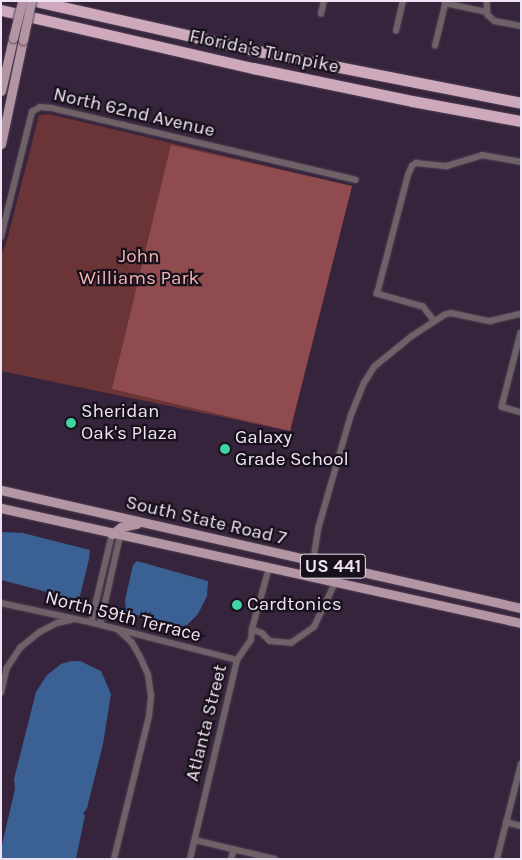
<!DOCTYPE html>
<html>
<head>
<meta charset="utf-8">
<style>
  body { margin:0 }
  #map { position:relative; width:522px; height:860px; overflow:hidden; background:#35243b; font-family:Karla,sans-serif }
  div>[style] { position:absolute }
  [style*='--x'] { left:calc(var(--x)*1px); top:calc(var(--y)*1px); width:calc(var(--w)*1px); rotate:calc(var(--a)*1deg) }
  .green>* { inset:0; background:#6b3538 }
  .forest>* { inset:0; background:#904b4e }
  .water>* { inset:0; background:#3b6093 }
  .roads { filter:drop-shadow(0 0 1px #4f3f55) drop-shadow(0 0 1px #4f3f55) }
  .street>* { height:5.5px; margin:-2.75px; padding:0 2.75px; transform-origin:2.75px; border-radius:2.75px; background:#6f6168 }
  .primary>* { height:9px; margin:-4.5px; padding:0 4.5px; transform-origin:4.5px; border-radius:4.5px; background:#b395a3 }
  .highway>* { height:11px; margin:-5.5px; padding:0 5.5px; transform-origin:5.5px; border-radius:5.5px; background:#cda9bb }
  .bridges { filter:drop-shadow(0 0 1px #4f3f55) drop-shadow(0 0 1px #4f3f55) }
  .primary-bridge>* { height:9px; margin:-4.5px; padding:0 4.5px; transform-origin:4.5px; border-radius:4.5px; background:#b395a3 }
  .dots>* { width:14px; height:14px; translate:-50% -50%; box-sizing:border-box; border:2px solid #18111b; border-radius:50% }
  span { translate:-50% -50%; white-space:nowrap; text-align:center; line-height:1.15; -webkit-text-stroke:4.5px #18111b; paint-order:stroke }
  .shield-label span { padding:1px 4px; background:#18111b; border:1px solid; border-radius:4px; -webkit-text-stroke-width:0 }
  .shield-label { font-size:18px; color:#f0e4f4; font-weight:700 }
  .street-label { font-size:19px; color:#f0e4f4 }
  .park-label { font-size:19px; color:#f3b4b5 }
  .poi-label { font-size:19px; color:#f0e4f4 }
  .left { translate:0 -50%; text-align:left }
  .frame { position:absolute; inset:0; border:2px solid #f0e4f4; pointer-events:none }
</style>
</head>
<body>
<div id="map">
  <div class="green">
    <div style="clip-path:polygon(49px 114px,352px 186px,290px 431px,1px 371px,1px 255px,6px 244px,39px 115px)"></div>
  </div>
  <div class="forest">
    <div style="clip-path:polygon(171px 145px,352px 186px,290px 431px,112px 389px)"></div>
  </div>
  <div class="water">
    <div style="clip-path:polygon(1px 532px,23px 533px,90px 550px,89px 559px,80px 596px,74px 599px,1px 580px)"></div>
    <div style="clip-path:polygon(137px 561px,208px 581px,207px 596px,198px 614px,187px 625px,182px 626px,129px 613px,126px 611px,125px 600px,133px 565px)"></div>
    <div style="clip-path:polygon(71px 661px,80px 661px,101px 671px,111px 694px,103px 744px,87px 808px,83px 814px,85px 815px,76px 859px,1px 859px,1px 849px,15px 789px,14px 779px,36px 692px,47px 675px,61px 664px)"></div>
  </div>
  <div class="roads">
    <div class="street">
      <div style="--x:487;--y:1;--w:14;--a:86"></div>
      <div style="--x:488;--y:15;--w:9;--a:41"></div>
      <div style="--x:495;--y:21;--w:26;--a:11"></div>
      <div style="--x:445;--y:3;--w:43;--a:12.1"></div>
      <div style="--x:321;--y:14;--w:13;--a:-77"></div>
      <div style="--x:396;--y:31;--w:31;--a:-77"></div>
      <div style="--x:435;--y:46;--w:46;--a:-76.3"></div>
      <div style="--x:1;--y:237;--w:129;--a:-76.1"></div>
      <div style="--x:32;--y:112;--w:9;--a:-32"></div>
      <div style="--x:40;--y:107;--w:12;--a:5"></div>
      <div style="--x:52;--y:108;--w:312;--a:13.3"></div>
      <div style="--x:434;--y:321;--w:18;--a:-128"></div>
      <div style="--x:423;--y:307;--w:48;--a:-164.2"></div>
      <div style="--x:377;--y:294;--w:123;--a:-75.4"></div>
      <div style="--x:408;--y:175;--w:10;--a:-66"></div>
      <div style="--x:412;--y:166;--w:5;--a:-37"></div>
      <div style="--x:416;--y:163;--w:31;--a:6"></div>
      <div style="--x:447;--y:166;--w:37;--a:-17"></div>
      <div style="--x:482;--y:155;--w:40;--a:10"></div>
      <div style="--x:521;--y:333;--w:76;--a:104.4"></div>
      <div style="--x:502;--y:407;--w:20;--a:15"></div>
      <div style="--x:313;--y:562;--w:33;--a:-81"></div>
      <div style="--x:318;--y:529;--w:119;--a:-73.9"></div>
      <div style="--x:351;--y:415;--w:35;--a:-68"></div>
      <div style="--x:364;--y:383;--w:19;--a:-58"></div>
      <div style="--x:374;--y:367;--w:49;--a:-39.2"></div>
      <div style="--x:412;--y:336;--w:38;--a:-33"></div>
      <div style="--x:444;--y:315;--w:7;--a:-16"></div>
      <div style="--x:451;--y:313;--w:40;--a:12"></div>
      <div style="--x:490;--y:321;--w:32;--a:-13"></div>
      <div style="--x:1;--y:603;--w:95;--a:12.1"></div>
      <div style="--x:94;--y:623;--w:148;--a:14.5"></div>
      <div style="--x:91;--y:623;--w:91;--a:-76.7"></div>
      <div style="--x:100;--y:625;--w:91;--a:-77.3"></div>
      <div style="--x:252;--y:629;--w:11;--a:22"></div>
      <div style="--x:262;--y:633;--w:11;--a:45"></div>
      <div style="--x:270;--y:641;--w:21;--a:5"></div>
      <div style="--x:291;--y:643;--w:28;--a:-35"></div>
      <div style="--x:314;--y:627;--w:49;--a:-64.5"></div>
      <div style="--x:1;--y:693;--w:26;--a:-77"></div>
      <div style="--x:7;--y:668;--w:24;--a:-57"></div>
      <div style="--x:20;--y:648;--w:26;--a:-39"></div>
      <div style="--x:40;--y:632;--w:19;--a:-28"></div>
      <div style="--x:57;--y:623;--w:14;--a:-12"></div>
      <div style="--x:506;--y:822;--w:16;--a:15"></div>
      <div style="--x:195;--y:840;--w:82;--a:13.4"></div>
      <div style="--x:114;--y:859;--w:147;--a:-76.2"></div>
      <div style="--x:149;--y:716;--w:20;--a:-84"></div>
      <div style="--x:151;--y:696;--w:21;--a:-98"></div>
      <div style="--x:148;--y:675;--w:20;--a:-114"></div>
      <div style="--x:140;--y:657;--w:16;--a:-120"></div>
      <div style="--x:132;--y:643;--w:19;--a:-137"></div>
      <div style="--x:190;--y:859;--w:204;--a:-76.7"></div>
      <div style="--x:237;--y:660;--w:24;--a:-55"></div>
      <div style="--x:251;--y:640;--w:11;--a:-85"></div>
      <div style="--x:252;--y:629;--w:63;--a:-74.4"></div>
      <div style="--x:231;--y:859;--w:10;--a:-73"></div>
      <div style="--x:497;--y:859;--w:98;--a:-75.8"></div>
    </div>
    <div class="primary">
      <div style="--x:1;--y:91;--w:54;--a:-77.2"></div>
      <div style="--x:1;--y:144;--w:106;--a:-78.1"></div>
      <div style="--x:1;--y:490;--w:533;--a:12.79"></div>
      <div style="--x:1;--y:508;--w:533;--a:12.47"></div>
      <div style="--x:112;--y:534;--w:11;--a:-38"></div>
      <div style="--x:121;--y:527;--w:16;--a:-11"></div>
    </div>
    <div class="highway">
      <div style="--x:36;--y:1;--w:227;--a:12.7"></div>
      <div style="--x:257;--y:51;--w:269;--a:11.1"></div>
      <div style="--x:1;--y:10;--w:259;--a:13"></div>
      <div style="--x:253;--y:68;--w:162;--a:11.7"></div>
      <div style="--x:412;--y:101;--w:111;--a:10.4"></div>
    </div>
  </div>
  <div class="bridges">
    <div class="primary-bridge">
      <div style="--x:13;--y:38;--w:38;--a:-76"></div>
      <div style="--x:23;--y:40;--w:40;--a:-78"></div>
    </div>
  </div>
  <div class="dots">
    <div style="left:71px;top:423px;background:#3ed4a3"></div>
    <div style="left:225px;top:449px;background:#3ed4a3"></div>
    <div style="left:237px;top:605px;background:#3ed4a3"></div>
  </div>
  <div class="shield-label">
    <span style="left:333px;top:566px">US 441</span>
  </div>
  <div class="street-label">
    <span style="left:264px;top:52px;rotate:12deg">Florida's Turnpike</span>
    <span style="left:134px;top:113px;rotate:13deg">North 62nd Avenue</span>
    <span style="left:206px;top:521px;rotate:13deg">South State Road 7</span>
    <span style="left:123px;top:617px;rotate:14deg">North 59th Terrace</span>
    <span style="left:207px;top:723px;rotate:-76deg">Atlanta Street</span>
  </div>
  <div class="park-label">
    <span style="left:139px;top:268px">John<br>Williams Park</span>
  </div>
  <div class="poi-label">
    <span class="left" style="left:81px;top:423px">Sheridan<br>Oak's Plaza</span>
    <span class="left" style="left:235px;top:449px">Galaxy<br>Grade School</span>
    <span class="left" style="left:247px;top:605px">Cardtonics</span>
  </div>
  <div class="frame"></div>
</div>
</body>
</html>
